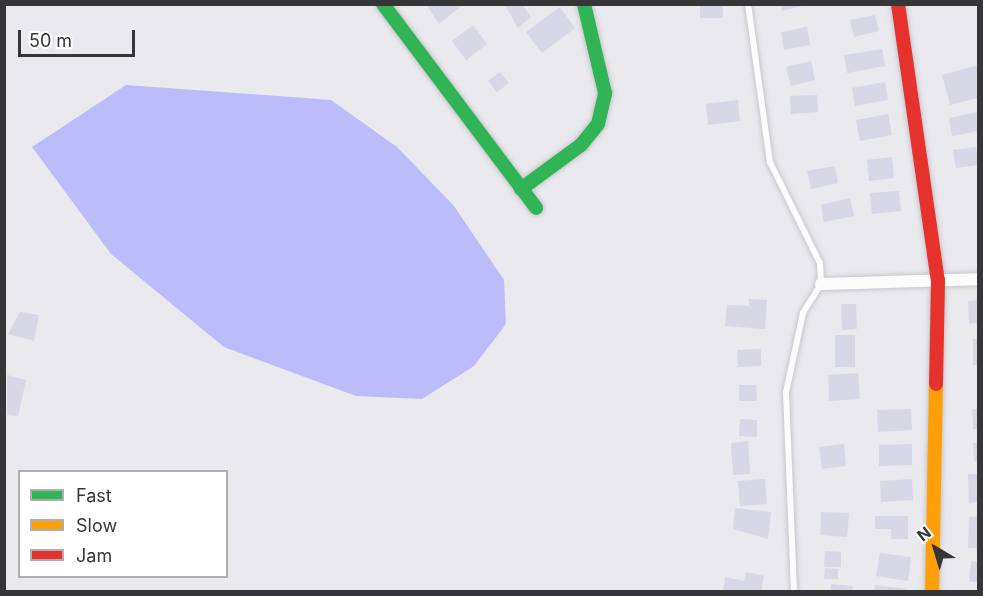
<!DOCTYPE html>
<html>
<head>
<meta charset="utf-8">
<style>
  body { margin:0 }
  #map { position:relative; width:983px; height:596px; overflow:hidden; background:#e9e9ee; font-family:Inter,sans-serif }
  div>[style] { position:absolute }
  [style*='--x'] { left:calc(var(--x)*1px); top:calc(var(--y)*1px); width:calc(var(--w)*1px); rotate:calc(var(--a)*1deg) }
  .water>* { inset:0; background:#bcbcfa }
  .building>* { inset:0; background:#d7d7e6 }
  .roads { filter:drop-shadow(0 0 2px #c7c7cb) drop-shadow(0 0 2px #c7c7cb) }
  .lane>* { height:6px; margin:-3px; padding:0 3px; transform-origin:3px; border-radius:3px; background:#fcfcfc }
  .street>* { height:12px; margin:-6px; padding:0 6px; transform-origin:6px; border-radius:6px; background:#fcfcfc }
  .fast>* { height:14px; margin:-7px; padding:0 7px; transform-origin:7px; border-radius:7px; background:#30b455 }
  .slow>* { height:14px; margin:-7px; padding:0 7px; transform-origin:7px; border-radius:7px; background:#ff9f0a }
  .jam>* { height:14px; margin:-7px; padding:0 7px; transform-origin:7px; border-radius:7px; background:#e5322d }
  span { translate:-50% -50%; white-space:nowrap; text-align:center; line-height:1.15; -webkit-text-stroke:5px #fff; paint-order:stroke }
  .frame { position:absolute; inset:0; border:6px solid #363639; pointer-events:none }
  .legend { position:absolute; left:18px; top:470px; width:210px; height:108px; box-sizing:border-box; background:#fff; border:2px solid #afafb0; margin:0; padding:8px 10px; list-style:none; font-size:18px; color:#363639 }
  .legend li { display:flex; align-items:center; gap:12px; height:30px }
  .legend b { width:30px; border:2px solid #afafb0 }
  .north { position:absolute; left:905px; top:518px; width:60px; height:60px; -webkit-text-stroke:4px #fff; paint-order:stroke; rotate:322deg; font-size:16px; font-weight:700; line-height:24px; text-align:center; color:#363639 }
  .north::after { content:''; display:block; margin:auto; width:21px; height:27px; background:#363639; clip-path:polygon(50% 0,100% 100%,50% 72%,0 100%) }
  .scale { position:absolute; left:18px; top:30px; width:117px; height:27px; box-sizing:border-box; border:3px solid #363639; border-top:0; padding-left:8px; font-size:18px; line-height:21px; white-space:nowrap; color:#363639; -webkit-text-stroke:4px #fff; paint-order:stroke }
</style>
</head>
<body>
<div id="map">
  <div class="water">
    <div style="clip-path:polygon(126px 85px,331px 100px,397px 147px,454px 206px,504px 280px,506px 324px,474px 366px,422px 399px,356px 396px,224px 347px,111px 254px,32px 147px)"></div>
  </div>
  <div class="building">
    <div style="clip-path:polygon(426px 4px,457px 4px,460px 7px,439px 24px)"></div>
    <div style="clip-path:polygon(504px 4px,522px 4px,531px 17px,518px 28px)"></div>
    <div style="clip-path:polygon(700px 4px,723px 4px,723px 18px,700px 18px)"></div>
    <div style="clip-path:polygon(781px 4px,806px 4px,806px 5px,782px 11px)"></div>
    <div style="clip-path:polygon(560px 7px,575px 28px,542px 53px,526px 32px)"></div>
    <div style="clip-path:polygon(875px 15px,879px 31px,854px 37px,850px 20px)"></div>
    <div style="clip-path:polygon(473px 25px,487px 44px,466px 60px,452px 41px)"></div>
    <div style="clip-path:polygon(807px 27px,810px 45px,784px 50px,781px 32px)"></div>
    <div style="clip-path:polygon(882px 49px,885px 66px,847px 73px,844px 55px)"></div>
    <div style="clip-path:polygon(811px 61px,815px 80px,791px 86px,786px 67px)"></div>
    <div style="clip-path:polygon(978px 65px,978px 98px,950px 105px,942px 75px)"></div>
    <div style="clip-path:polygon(500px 72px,509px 83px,497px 92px,488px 81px)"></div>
    <div style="clip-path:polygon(885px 82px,888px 100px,855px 106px,852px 88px)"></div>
    <div style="clip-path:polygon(817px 95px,818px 112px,791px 114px,790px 96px)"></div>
    <div style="clip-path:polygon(738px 100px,740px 121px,708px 125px,706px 104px)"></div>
    <div style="clip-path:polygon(978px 112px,978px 131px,952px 136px,949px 118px)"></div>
    <div style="clip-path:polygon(888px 114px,892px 135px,860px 141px,856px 120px)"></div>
    <div style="clip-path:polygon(976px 147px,978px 165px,956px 168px,953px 150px)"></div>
    <div style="clip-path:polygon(892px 157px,894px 178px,869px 181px,867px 160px)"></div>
    <div style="clip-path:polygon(835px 166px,838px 183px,811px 189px,807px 171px)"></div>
    <div style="clip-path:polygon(899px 191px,901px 211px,872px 214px,870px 193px)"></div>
    <div style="clip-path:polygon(850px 198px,854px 216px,824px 222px,821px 205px)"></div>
    <div style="clip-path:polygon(749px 299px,767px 300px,765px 329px,725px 326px,727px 305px,749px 306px)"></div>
    <div style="clip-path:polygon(978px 300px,978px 323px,969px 324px,968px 301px)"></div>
    <div style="clip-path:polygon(841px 304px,856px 304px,857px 329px,842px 330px)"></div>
    <div style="clip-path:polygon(20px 312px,39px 315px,34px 341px,8px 334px)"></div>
    <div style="clip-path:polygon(835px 335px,855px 335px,855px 367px,835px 367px)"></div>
    <div style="clip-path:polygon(973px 339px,978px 339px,978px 365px,973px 365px)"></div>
    <div style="clip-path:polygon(761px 349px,761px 366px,738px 367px,737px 350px)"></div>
    <div style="clip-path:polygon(858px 373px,860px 399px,829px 401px,828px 375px)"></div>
    <div style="clip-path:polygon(7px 375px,26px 380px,18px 416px,7px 415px)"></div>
    <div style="clip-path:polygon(739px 385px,756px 385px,757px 401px,739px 401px)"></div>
    <div style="clip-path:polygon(911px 409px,912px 430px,878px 432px,877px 410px)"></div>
    <div style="clip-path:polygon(972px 409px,978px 409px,978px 429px,973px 429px)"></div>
    <div style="clip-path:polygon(740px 419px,757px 420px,757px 437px,739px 436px)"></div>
    <div style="clip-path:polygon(748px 441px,750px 474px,733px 475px,731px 443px)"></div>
    <div style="clip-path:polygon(973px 443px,978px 443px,978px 461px,974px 461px)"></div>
    <div style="clip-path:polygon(844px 444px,846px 466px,822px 469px,819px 447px)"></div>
    <div style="clip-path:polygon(912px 444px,912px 465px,879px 466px,879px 445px)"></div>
    <div style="clip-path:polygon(968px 474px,978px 474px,978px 502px,969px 503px)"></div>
    <div style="clip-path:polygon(765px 479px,767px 504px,740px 506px,738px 481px)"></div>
    <div style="clip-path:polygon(912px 479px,913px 500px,881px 502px,880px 481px)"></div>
    <div style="clip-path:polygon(735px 508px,771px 512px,768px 539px,733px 529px)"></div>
    <div style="clip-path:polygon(821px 512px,849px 513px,847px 537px,820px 535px)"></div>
    <div style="clip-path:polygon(875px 516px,908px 516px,908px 539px,891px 539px,891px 529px,875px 529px)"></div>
    <div style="clip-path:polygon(969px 517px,978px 517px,978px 548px,968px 548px)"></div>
    <div style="clip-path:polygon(825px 551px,841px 552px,841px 567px,824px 567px)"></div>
    <div style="clip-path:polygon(880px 553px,911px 557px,908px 581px,876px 576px)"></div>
    <div style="clip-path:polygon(971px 561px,978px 562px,978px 582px,969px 582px)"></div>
    <div style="clip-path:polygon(825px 568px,838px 569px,838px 579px,824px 579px)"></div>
    <div style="clip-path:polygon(746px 572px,764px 576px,761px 592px,723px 592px,725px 577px,744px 581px)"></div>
    <div style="clip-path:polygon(831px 584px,853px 586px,852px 592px,831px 592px)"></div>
    <div style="clip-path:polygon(875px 585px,906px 589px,906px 592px,874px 592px)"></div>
  </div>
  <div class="roads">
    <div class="lane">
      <div style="--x:748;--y:4;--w:160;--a:82.1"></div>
      <div style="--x:770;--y:162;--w:113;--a:63.7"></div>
      <div style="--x:820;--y:263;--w:21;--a:87"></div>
      <div style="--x:821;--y:284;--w:34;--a:122"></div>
      <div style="--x:803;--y:313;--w:81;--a:102.1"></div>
      <div style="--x:786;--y:392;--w:200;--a:87.7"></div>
    </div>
    <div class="street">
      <div style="--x:821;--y:284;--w:157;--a:-1.8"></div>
    </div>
    <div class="fast">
      <div style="--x:383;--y:4;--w:255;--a:53.1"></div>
      <div style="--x:521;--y:189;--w:74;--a:-36.3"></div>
      <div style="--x:581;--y:145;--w:27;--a:-51"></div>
      <div style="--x:598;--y:124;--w:32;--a:-77"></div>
      <div style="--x:605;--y:93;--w:91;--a:-103.3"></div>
    </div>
    <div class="slow">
      <div style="--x:932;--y:592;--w:208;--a:-88.9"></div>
    </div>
    <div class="jam">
      <div style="--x:898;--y:4;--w:279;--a:81.8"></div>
      <div style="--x:938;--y:280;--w:104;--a:91.1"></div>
    </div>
  </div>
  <div class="frame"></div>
  <ul class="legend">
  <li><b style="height:8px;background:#30b455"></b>Fast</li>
  <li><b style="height:8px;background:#ff9f0a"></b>Slow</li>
  <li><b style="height:8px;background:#e5322d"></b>Jam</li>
  </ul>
  <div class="north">N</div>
  <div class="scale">50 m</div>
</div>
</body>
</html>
